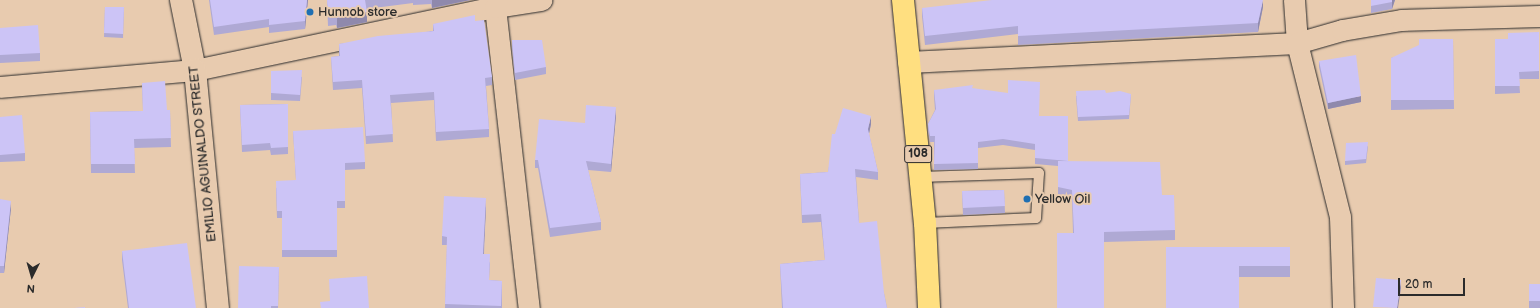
<!DOCTYPE html>
<html>
<head>
<meta charset="utf-8">
<style>
  body { margin:0 }
  #map { position:relative; width:1540px; height:308px; overflow:hidden; background:#e8cbaf; font-family:"Balsamiq Sans",sans-serif }
  div>[style] { position:absolute }
  [style*='--x'] { left:calc(var(--x)*1px); top:calc(var(--y)*1px); width:calc(var(--w)*1px); rotate:calc(var(--a)*1deg) }
  .roads { filter:drop-shadow(0 0 1px #2b2b2b) drop-shadow(0 0 1px #2b2b2b) }
  .lane>* { height:10px; margin:-5px; padding:0 5px; transform-origin:5px; border-radius:5px; background:#e8cbaf }
  .street>* { height:21px; margin:-10.5px; padding:0 10.5px; transform-origin:10.5px; border-radius:10.5px; background:#e8cbaf }
  .secondary>* { height:22px; margin:-11px; padding:0 11px; transform-origin:11px; border-radius:11px; background:#e8cbaf }
  .primary>* { height:22px; margin:-11px; padding:0 11px; transform-origin:11px; border-radius:11px; background:#ffdf80 }
  .wall>* { inset:0; background:#afa9d4 }
  .shaded-wall>* { inset:0; background:#8f89ac }
  .building>* { inset:0; background:#ccc4f6 }
  .dots>* { width:11px; height:11px; translate:-50% -50%; box-sizing:border-box; border:2px solid #e8cbaf; border-radius:50% }
  span { translate:-50% -50%; white-space:nowrap; text-align:center; line-height:1.15; -webkit-text-stroke:4px #e8cbaf; paint-order:stroke }
  .shield-label span { padding:1px 3px; background:#e8cbaf; border:1px solid; border-radius:3px; -webkit-text-stroke-width:0 }
  .shield-label { font-size:12px; color:#2b2b2b; font-weight:700 }
  .poi-label { font-size:13px; color:#2b2b2b }
  .left { translate:0 -50%; text-align:left }
  .street-label { font-size:13px; color:#2b2b2b }
  .north { position:absolute; left:12px; top:256px; width:40px; height:40px; -webkit-text-stroke:3px #e8cbaf; paint-order:stroke; rotate:185deg; font-size:11px; font-weight:700; line-height:16px; text-align:center; color:#2b2b2b }
  .north::after { content:''; display:block; margin:auto; width:14px; height:18px; background:#2b2b2b; clip-path:polygon(50% 0,100% 100%,50% 72%,0 100%) }
  .scale { position:absolute; left:1398px; top:278px; width:67px; height:18px; box-sizing:border-box; border:2px solid #2b2b2b; border-top:0; padding-left:5px; font-size:12px; line-height:14px; white-space:nowrap; color:#2b2b2b; -webkit-text-stroke:3px #e8cbaf; paint-order:stroke }
</style>
</head>
<body>
<div id="map">
  <div class="roads">
    <div class="lane">
      <div style="--x:920;--y:177;--w:119;--a:-1.9"></div>
      <div style="--x:1039;--y:173;--w:45;--a:93.8"></div>
      <div style="--x:1036;--y:218;--w:111;--a:177.4"></div>
    </div>
    <div class="street">
      <div style="--x:1294;--y:0;--w:43;--a:86"></div>
      <div style="--x:1297;--y:43;--w:179;--a:76.1"></div>
      <div style="--x:1340;--y:217;--w:91;--a:88.1"></div>
      <div style="--x:495;--y:7;--w:303;--a:83.6"></div>
      <div style="--x:908;--y:62;--w:389;--a:-2.8"></div>
      <div style="--x:1297;--y:43;--w:47;--a:-16.1"></div>
      <div style="--x:1342;--y:30;--w:60;--a:-9.6"></div>
      <div style="--x:1401;--y:20;--w:139;--a:-1.6"></div>
      <div style="--x:0;--y:87;--w:196;--a:-5"></div>
      <div style="--x:195;--y:70;--w:307;--a:-11.9"></div>
      <div style="--x:495;--y:7;--w:47;--a:-8.7"></div>
    </div>
    <div class="secondary">
      <div style="--x:181;--y:0;--w:71;--a:78.7"></div>
      <div style="--x:195;--y:70;--w:239;--a:84.5"></div>
    </div>
    <div class="primary">
      <div style="--x:903;--y:0;--w:224;--a:84.4"></div>
      <div style="--x:925;--y:223;--w:85;--a:87.3"></div>
    </div>
  </div>
  <div class="wall">
    <div style="clip-path:polygon(209px 0,308px 0,305px 29px,269px 33px,269px 27px,214px 35px)"></div>
    <div style="clip-path:polygon(327px 0,470px 0,432px 8px,431px 4px,413px 5px,413px 3px,366px 9px,367px 22px,337px 28px,336px 25px,328px 26px)"></div>
    <div style="clip-path:polygon(1371px 0,1395px 0,1392px 9px,1371px 13px)"></div>
    <div style="clip-path:polygon(105px 7px,124px 7px,123px 38px,104px 37px)"></div>
    <div style="clip-path:polygon(1263px 7px,1258px 32px,1018px 45px,1018px 34px,925px 45px,922px 16px,922px 8px)"></div>
    <div style="clip-path:polygon(475px 21px,492px 77px,492px 85px,486px 86px,489px 129px,489px 137px,436px 141px,434px 100px,391px 103px,393px 142px,366px 144px,362px 88px,333px 90px,331px 57px,339px 56px,339px 44px,433px 31px,433px 24px)"></div>
    <div style="clip-path:polygon(0 28px,40px 53px,40px 61px,0 63px)"></div>
    <div style="clip-path:polygon(1539px 32px,1539px 79px,1519px 79px,1520px 93px,1495px 94px,1495px 39px,1508px 39px)"></div>
    <div style="clip-path:polygon(1453px 39px,1454px 109px,1391px 110px,1391px 58px)"></div>
    <div style="clip-path:polygon(512px 40px,546px 67px,546px 74px,515px 80px,512px 47px)"></div>
    <div style="clip-path:polygon(1319px 61px,1361px 102px,1328px 109px,1319px 67px)"></div>
    <div style="clip-path:polygon(271px 71px,302px 77px,300px 101px,271px 100px)"></div>
    <div style="clip-path:polygon(142px 83px,167px 110px,170px 110px,171px 147px,134px 148px,135px 173px,91px 173px,90px 112px,143px 111px)"></div>
    <div style="clip-path:polygon(934px 90px,1039px 116px,1068px 161px,1162px 195px,1175px 230px,1175px 240px,1104px 242px,1073px 233px,1072px 199px,1058px 196px,1058px 166px,1035px 164px,1035px 150px,1003px 145px,978px 148px,978px 169px,934px 170px,934px 142px,930px 142px,928px 130px,928px 124px,935px 110px,934px 96px)"></div>
    <div style="clip-path:polygon(1106px 93px,1131px 94px,1129px 119px,1078px 121px,1076px 96px)"></div>
    <div style="clip-path:polygon(288px 104px,288px 154px,271px 155px,270px 150px,242px 152px,240px 105px)"></div>
    <div style="clip-path:polygon(616px 115px,611px 172px,588px 170px,601px 222px,601px 230px,550px 237px,538px 168px,535px 168px,535px 160px,585px 123px)"></div>
    <div style="clip-path:polygon(0 117px,25px 153px,25px 161px,0 162px)"></div>
    <div style="clip-path:polygon(871px 124px,869px 134px,878px 172px,878px 180px,856px 177px,859px 223px,884px 293px,887px 308px,782px 308px,780px 264px,825px 260px,821px 222px,802px 223px,800px 174px,828px 172px,835px 134px)"></div>
    <div style="clip-path:polygon(293px 131px,365px 162px,365px 169px,345px 170px,345px 208px,337px 208px,337px 257px,282px 257px,282px 218px,277px 218px,276px 188px,296px 180px)"></div>
    <div style="clip-path:polygon(1368px 146px,1366px 163px,1345px 165px,1345px 161px)"></div>
    <div style="clip-path:polygon(1004px 190px,1005px 213px,963px 215px,962px 191px)"></div>
    <div style="clip-path:polygon(0 199px,11px 208px,4px 273px,0 273px)"></div>
    <div style="clip-path:polygon(486px 207px,484px 254px,490px 263px,489px 280px,502px 281px,502px 308px,445px 308px,447px 245px,442px 245px,442px 236px)"></div>
    <div style="clip-path:polygon(1166px 247px,1290px 247px,1290px 277px,1239px 277px)"></div>
    <div style="clip-path:polygon(122px 251px,196px 308px,128px 308px,122px 260px)"></div>
    <div style="clip-path:polygon(279px 267px,278px 308px,238px 308px)"></div>
    <div style="clip-path:polygon(1529px 284px,1540px 284px,1540px 308px,1529px 308px)"></div>
  </div>
  <div class="shaded-wall">
    <div style="clip-path:polygon(307px 0,308px 0,305px 29px,305px 21px)"></div>
    <div style="clip-path:polygon(432px 0,470px 0,432px 8px)"></div>
    <div style="clip-path:polygon(1263px 0,1263px 7px,1258px 32px,1258px 23px)"></div>
    <div style="clip-path:polygon(1392px 0,1395px 0,1392px 9px)"></div>
    <div style="clip-path:polygon(367px 12px,367px 22px,337px 28px,337px 18px)"></div>
    <div style="clip-path:polygon(1361px 96px,1361px 102px,1328px 109px,1328px 103px)"></div>
    <div style="clip-path:polygon(616px 107px,616px 115px,611px 172px,611px 164px)"></div>
    <div style="clip-path:polygon(871px 116px,871px 124px,868px 138px,868px 129px)"></div>
    <div style="clip-path:polygon(486px 198px,486px 207px,483px 263px,483px 254px)"></div>
    <div style="clip-path:polygon(11px 201px,11px 208px,4px 273px,4px 266px)"></div>
    <div style="clip-path:polygon(1401px 280px,1401px 288px,1398px 308px,1397px 308px)"></div>
  </div>
  <div class="building">
    <div style="clip-path:polygon(210px 0,307px 0,305px 21px,269px 25px,269px 19px,214px 27px)"></div>
    <div style="clip-path:polygon(327px 0,365px 0,367px 12px,337px 18px,336px 15px,328px 16px)"></div>
    <div style="clip-path:polygon(992px 0,1263px 0,1258px 23px,1018px 36px,1018px 26px,925px 36px,922px 8px)"></div>
    <div style="clip-path:polygon(1371px 0,1392px 0,1392px 2px,1371px 6px)"></div>
    <div style="clip-path:polygon(105px 7px,124px 7px,123px 34px,104px 33px)"></div>
    <div style="clip-path:polygon(475px 15px,475px 21px,484px 20px,492px 77px,485px 78px,489px 129px,436px 132px,434px 92px,390px 95px,393px 134px,366px 136px,362px 80px,333px 82px,331px 57px,340px 56px,339px 44px,378px 36px,434px 31px,433px 24px)"></div>
    <div style="clip-path:polygon(38px 25px,40px 53px,0 55px,0 28px)"></div>
    <div style="clip-path:polygon(1539px 32px,1539px 71px,1519px 72px,1520px 86px,1495px 86px,1495px 39px,1508px 39px,1508px 33px)"></div>
    <div style="clip-path:polygon(1419px 39px,1453px 39px,1454px 100px,1391px 100px,1391px 58px,1419px 45px)"></div>
    <div style="clip-path:polygon(512px 40px,542px 40px,546px 67px,515px 73px)"></div>
    <div style="clip-path:polygon(1356px 55px,1361px 96px,1328px 103px,1319px 61px)"></div>
    <div style="clip-path:polygon(302px 70px,300px 95px,271px 93px,271px 71px)"></div>
    <div style="clip-path:polygon(1008px 80px,1040px 82px,1039px 116px,1068px 116px,1068px 161px,1035px 158px,1035px 144px,1003px 139px,978px 142px,978px 163px,934px 164px,935px 136px,930px 136px,928px 124px,936px 109px,934px 90px,973px 85px,972px 88px,1008px 93px)"></div>
    <div style="clip-path:polygon(165px 81px,167px 110px,170px 110px,171px 138px,134px 139px,135px 164px,91px 164px,90px 112px,143px 111px,142px 83px)"></div>
    <div style="clip-path:polygon(1105px 90px,1106px 93px,1120px 91px,1131px 94px,1129px 115px,1078px 117px,1076px 91px)"></div>
    <div style="clip-path:polygon(288px 104px,288px 147px,271px 148px,270px 143px,242px 145px,240px 105px)"></div>
    <div style="clip-path:polygon(586px 105px,616px 107px,611px 164px,586px 161px,601px 222px,550px 228px,538px 160px,535px 160px,539px 119px,585px 123px)"></div>
    <div style="clip-path:polygon(843px 108px,871px 116px,868px 129px,878px 172px,855px 169px,859px 223px,877px 221px,884px 293px,887px 308px,783px 308px,780px 264px,825px 260px,821px 214px,802px 215px,800px 174px,828px 172px,832px 134px,835px 134px)"></div>
    <div style="clip-path:polygon(22px 115px,25px 153px,0 155px,0 117px)"></div>
    <div style="clip-path:polygon(363px 127px,365px 162px,345px 163px,345px 201px,337px 201px,337px 250px,282px 250px,282px 211px,277px 211px,276px 181px,296px 180px,293px 131px)"></div>
    <div style="clip-path:polygon(1368px 142px,1366px 159px,1345px 161px,1346px 143px)"></div>
    <div style="clip-path:polygon(1058px 161px,1160px 162px,1162px 195px,1174px 195px,1175px 230px,1104px 232px,1104px 308px,1057px 308px,1057px 233px,1074px 233px,1072px 190px,1058px 187px)"></div>
    <div style="clip-path:polygon(1004px 190px,1005px 206px,963px 208px,962px 191px)"></div>
    <div style="clip-path:polygon(444px 196px,486px 198px,483px 254px,490px 254px,489px 280px,502px 281px,501px 306px,445px 304px,447px 237px,442px 236px)"></div>
    <div style="clip-path:polygon(0 199px,11px 201px,4px 266px,0 266px)"></div>
    <div style="clip-path:polygon(187px 243px,196px 308px,129px 308px,122px 251px)"></div>
    <div style="clip-path:polygon(1166px 247px,1290px 247px,1290px 266px,1239px 266px,1239px 308px,1166px 308px)"></div>
    <div style="clip-path:polygon(239px 266px,279px 267px,278px 306px,271px 306px,271px 308px,238px 308px)"></div>
    <div style="clip-path:polygon(367px 276px,369px 308px,321px 308px,320px 302px,330px 301px,329px 279px)"></div>
    <div style="clip-path:polygon(1376px 278px,1401px 280px,1397px 308px,1373px 307px)"></div>
    <div style="clip-path:polygon(1529px 284px,1540px 284px,1540px 301px,1529px 301px)"></div>
    <div style="clip-path:polygon(85px 307px,85px 308px,74px 308px)"></div>
  </div>
  <div class="dots">
    <div style="left:310px;top:12px;background:#1f6fb2"></div>
    <div style="left:1027px;top:199px;background:#1f6fb2"></div>
  </div>
  <div class="shield-label">
    <span style="left:918px;top:154px">108</span>
  </div>
  <div class="poi-label">
    <span class="left" style="left:318px;top:12px">Hunnob store</span>
    <span class="left" style="left:1035px;top:199px">Yellow Oil</span>
  </div>
  <div class="street-label">
    <span style="left:203px;top:154px;rotate:-96deg">EMILIO AGUINALDO STREET</span>
  </div>
  <div class="north">N</div>
  <div class="scale">20 m</div>
</div>
</body>
</html>
